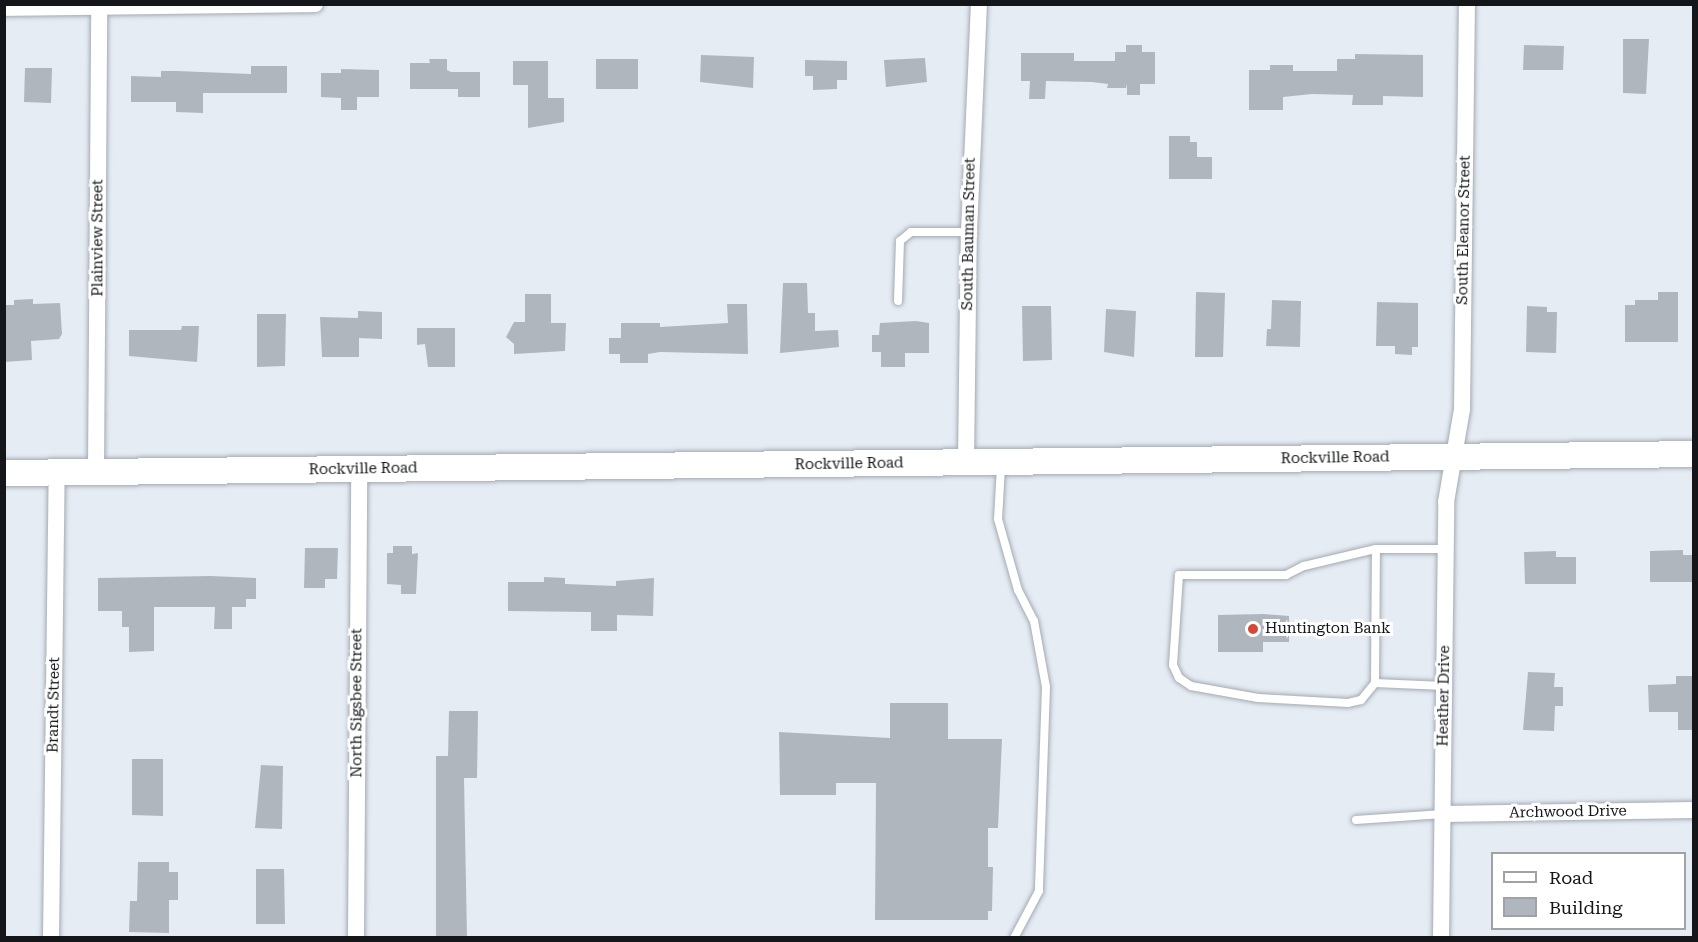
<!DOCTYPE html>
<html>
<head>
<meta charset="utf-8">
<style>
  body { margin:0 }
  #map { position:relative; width:1698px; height:942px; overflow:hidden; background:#e5ecf4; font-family:"Roboto Serif",serif }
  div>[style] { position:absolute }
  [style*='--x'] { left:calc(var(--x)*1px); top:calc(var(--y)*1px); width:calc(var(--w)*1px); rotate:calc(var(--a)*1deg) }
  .building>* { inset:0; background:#b0b6be }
  .roads { filter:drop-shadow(0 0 2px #a4aab2) drop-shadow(0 0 2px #a4aab2) }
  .lane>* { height:8px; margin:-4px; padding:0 4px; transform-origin:4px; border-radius:4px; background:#fff }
  .street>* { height:16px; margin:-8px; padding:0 8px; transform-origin:8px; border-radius:8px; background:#fff }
  .primary>* { height:26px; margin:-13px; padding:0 13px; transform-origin:13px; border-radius:13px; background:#fff }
  .dots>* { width:16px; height:16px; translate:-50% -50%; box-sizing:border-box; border:3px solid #fff; border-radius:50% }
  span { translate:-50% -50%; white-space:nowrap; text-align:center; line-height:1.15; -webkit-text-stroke:6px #fff; paint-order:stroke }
  .street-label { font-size:15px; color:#141619 }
  .poi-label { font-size:15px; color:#141619 }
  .left { translate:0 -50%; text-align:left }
  .frame { position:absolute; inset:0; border:6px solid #141619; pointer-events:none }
  .legend { position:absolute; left:1491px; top:852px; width:195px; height:78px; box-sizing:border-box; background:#fff; border:2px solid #a1a2a3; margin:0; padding:8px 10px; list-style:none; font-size:18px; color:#141619 }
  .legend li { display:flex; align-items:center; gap:12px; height:30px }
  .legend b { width:30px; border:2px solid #a1a2a3 }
</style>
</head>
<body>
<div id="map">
  <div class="building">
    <div style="clip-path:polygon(1623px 39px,1649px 39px,1646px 94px,1623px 93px)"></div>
    <div style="clip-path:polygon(1126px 45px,1142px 45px,1142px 52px,1155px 52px,1155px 84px,1140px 84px,1140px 95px,1127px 95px,1127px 84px,1126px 88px,1107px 88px,1108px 84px,1092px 82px,1046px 81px,1045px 99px,1029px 99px,1030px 81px,1021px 81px,1021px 53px,1074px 53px,1074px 61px,1115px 61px,1115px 52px,1126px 52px)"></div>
    <div style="clip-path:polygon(1524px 45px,1564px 46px,1563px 70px,1523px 70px)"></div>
    <div style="clip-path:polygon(1355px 54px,1423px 55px,1423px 97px,1383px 96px,1383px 105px,1352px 105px,1353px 95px,1312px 94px,1283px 97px,1283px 110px,1249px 110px,1249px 70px,1270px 70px,1270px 65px,1293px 65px,1293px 71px,1337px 71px,1337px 59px,1355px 59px)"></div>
    <div style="clip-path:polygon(701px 55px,754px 57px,753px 88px,700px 82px)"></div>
    <div style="clip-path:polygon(925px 58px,927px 82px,886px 87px,884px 60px)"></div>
    <div style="clip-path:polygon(429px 59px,447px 59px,447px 70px,451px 72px,480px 72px,480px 97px,458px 97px,458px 89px,410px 89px,410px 63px,430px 63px)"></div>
    <div style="clip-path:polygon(596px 59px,638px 59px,638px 89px,596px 89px)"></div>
    <div style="clip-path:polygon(805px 60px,847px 61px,847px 80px,837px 80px,837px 89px,813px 90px,813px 76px,805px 76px)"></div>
    <div style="clip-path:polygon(513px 61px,548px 61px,548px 98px,564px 98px,564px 122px,528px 128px,528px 85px,513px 85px)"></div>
    <div style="clip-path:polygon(251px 66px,287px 66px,287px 93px,203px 93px,203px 113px,176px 112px,176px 102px,131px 102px,131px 76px,161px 77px,161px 71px,177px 71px,251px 74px)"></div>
    <div style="clip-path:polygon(25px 68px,52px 68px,51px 103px,24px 102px)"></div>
    <div style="clip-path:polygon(341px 69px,379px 70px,379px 97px,357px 97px,357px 110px,341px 110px,341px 98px,321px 97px,321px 73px,341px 73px)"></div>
    <div style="clip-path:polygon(1169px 136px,1190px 136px,1190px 142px,1197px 142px,1197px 157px,1212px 157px,1212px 179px,1169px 179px)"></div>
    <div style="clip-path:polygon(783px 283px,807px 283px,808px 313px,815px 313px,815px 331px,838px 330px,839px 347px,780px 353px)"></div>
    <div style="clip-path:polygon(1196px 292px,1225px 293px,1223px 357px,1195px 357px)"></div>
    <div style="clip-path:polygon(1658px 292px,1678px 292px,1678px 342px,1625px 342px,1625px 305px,1635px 305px,1635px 300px,1658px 300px)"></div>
    <div style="clip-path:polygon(525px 294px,551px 294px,551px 323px,566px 323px,565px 351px,514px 354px,514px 344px,506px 337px,514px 322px,525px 322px)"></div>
    <div style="clip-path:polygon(33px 299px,33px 304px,60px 303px,62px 334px,59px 339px,31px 341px,32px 360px,4px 362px,4px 305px,14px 305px,14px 300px)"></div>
    <div style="clip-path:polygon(1272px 300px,1301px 301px,1300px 347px,1266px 346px,1267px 329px,1271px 329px)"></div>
    <div style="clip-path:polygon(1377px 302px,1418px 303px,1418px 347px,1412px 347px,1412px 355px,1395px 354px,1395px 346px,1376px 346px)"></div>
    <div style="clip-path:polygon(727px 304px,747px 304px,748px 354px,660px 352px,648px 354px,648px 363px,620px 363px,620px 354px,609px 354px,609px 338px,621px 338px,621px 323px,660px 323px,660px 327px,728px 323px)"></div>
    <div style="clip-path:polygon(1022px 306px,1051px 306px,1052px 360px,1023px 361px)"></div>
    <div style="clip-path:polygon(1527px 306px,1547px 307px,1547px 312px,1557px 312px,1556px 353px,1526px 352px)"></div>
    <div style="clip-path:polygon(1106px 309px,1136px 311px,1134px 357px,1104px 352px)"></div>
    <div style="clip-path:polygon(358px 311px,382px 312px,382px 339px,359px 338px,359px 357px,322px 357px,320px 317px,358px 318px)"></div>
    <div style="clip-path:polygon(257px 314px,286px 314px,285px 366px,257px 367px)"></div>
    <div style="clip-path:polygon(916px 321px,929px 323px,929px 353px,905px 353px,905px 367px,881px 367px,881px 352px,872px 352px,872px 335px,879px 335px,880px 323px)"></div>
    <div style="clip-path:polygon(182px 326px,199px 326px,197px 362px,129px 356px,129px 330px,181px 330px)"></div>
    <div style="clip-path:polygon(417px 328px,455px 328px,455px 367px,428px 367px,425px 344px,417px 345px)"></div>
    <div style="clip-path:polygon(393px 546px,412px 546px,412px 554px,418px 553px,416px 594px,401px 594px,401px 585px,387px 584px,387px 553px,393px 553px)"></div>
    <div style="clip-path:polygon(305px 548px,338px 548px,337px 579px,325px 579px,325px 588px,304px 588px)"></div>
    <div style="clip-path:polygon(1683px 550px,1683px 555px,1694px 555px,1694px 582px,1650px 582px,1650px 551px)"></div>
    <div style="clip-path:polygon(1556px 551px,1556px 557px,1576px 557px,1576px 584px,1525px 584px,1524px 552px)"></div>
    <div style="clip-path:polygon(211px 576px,256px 578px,256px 599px,246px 599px,246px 607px,232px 607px,232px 629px,214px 629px,215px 607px,154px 607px,154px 651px,129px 652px,129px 627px,122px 627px,122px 611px,98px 611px,98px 578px)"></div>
    <div style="clip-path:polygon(544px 577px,565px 578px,565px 584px,616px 586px,616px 581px,654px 578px,653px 616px,617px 615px,617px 631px,591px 631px,591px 612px,508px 611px,508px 582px,544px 582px)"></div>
    <div style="clip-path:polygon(1264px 614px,1289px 616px,1289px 642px,1263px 642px,1263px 652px,1218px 652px,1218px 615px)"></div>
    <div style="clip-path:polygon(1528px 672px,1555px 673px,1554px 687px,1563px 687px,1563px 706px,1555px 706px,1554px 731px,1523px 730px)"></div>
    <div style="clip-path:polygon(1676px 676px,1694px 676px,1694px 730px,1678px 730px,1678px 712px,1649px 712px,1648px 685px,1676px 684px)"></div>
    <div style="clip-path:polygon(890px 703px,948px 703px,948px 739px,1002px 739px,998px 828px,988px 828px,988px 867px,993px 867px,992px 911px,988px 911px,988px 920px,875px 920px,876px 783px,836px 783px,836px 795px,780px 795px,779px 732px,890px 738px)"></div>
    <div style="clip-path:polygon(449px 711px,478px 711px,477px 778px,464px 778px,467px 938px,436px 938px,436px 756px,448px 756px)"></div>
    <div style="clip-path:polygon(132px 759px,163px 759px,163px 816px,132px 815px)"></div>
    <div style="clip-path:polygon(261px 765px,283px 766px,282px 829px,255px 828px)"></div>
    <div style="clip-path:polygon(138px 862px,169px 862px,169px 872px,178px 872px,178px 900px,169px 900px,169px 933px,129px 932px,130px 901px,137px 901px)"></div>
    <div style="clip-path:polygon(256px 869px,284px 869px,285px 924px,256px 924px)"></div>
  </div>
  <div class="roads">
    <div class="lane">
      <div style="--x:898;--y:301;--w:60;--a:-88.1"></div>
      <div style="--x:900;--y:241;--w:14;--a:-39"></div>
      <div style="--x:911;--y:232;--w:58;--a:0"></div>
      <div style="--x:1001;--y:466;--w:53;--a:93.2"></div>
      <div style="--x:998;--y:519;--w:74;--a:74.3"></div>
      <div style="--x:1018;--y:590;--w:35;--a:63"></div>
      <div style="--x:1034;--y:621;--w:67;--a:79.7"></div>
      <div style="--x:1046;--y:687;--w:204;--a:92"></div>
      <div style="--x:1039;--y:891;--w:53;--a:118"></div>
      <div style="--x:1375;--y:683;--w:22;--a:129"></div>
      <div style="--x:1361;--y:700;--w:13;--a:167"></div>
      <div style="--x:1348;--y:703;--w:90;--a:-176.8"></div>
      <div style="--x:1258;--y:698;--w:68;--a:-169.8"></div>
      <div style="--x:1191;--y:686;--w:14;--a:-146"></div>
      <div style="--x:1179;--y:678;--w:14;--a:-115"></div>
      <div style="--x:1173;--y:665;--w:90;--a:-86.2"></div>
      <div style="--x:1179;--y:575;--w:107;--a:0"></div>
      <div style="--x:1286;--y:575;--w:20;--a:-27"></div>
      <div style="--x:1304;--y:566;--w:74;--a:-13.3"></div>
      <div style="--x:1444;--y:686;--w:69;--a:-177.5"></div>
      <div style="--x:1375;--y:683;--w:134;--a:-89.6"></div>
      <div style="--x:1376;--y:549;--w:70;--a:0"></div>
      <div style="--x:1356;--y:820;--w:87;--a:-3.9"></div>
    </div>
    <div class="street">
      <div style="--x:4;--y:8;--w:311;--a:-0.7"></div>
      <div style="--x:966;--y:463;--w:231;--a:-89.3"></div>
      <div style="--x:969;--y:232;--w:228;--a:-87.5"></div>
      <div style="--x:96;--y:472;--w:468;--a:-89.6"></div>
      <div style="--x:1443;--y:814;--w:251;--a:-0.9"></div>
      <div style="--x:51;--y:938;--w:465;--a:-89.3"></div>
      <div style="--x:356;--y:938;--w:470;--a:-89.6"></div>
      <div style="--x:1441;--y:938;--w:436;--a:-89.3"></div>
      <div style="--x:1446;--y:502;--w:94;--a:-80.2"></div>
      <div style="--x:1462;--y:409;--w:405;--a:-89.3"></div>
    </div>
    <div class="primary">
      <div style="--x:4;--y:473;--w:1690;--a:-0.64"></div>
    </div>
  </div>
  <div class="dots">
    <div style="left:1253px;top:629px;background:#d54836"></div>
  </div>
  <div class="street-label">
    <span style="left:1464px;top:230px;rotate:-89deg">South Eleanor Street</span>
    <span style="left:969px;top:234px;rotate:-89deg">South Bauman Street</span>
    <span style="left:98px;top:238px;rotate:-90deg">Plainview Street</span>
    <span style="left:1335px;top:458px;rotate:-1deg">Rockville Road</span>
    <span style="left:849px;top:464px;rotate:-1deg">Rockville Road</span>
    <span style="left:363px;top:469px;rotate:-1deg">Rockville Road</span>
    <span style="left:1444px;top:696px;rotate:-89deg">Heather Drive</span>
    <span style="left:357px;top:703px;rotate:-90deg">North Sigsbee Street</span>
    <span style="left:54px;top:705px;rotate:-89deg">Brandt Street</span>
    <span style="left:1568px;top:812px;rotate:-1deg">Archwood Drive</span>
  </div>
  <div class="poi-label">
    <span class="left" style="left:1265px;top:629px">Huntington Bank</span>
  </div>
  <div class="frame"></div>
  <ul class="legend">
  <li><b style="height:8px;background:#fff"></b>Road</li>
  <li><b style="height:16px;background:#b0b6be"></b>Building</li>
  </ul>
</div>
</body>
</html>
